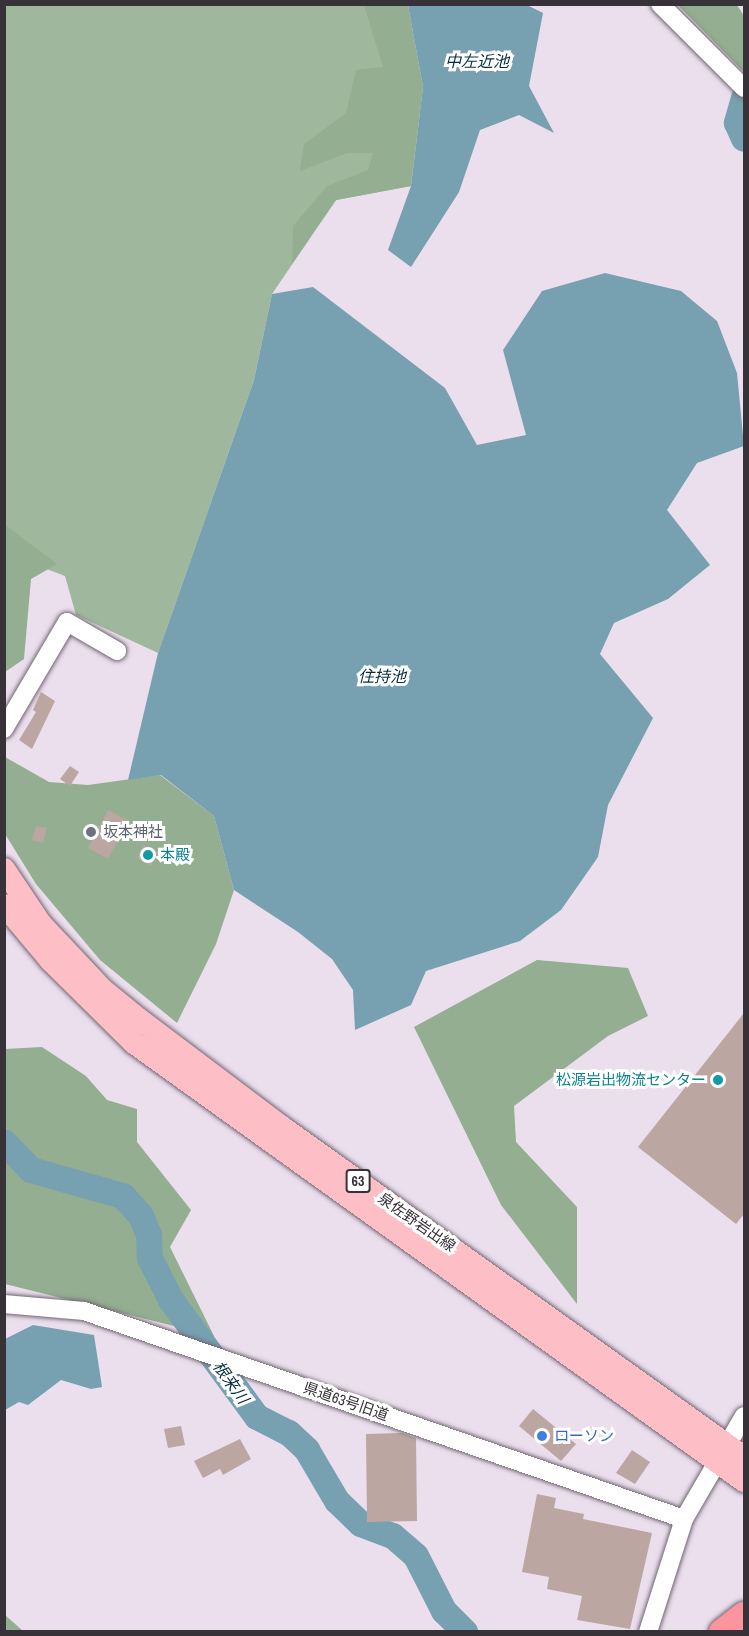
<!DOCTYPE html>
<html>
<head>
<meta charset="utf-8">
<style>
  body { margin:0 }
  #map { position:relative; width:749px; height:1636px; overflow:hidden; background:#ebdeed; font-family:"Archivo Narrow","Noto Sans JP",sans-serif }
  div>[style] { position:absolute }
  [style*='--x'] { left:calc(var(--x)*1px); top:calc(var(--y)*1px); width:calc(var(--w)*1px); rotate:calc(var(--a)*1deg) }
  .green>* { inset:0; background:#9fb89d }
  .forest>* { inset:0; background:#93ae91 }
  .water>* { inset:0; background:#77a0b1 }
  .river>* { height:26px; margin:-13px; padding:0 13px; transform-origin:13px; border-radius:13px; background:#77a0b1 }
  .building>* { inset:0; background:#bba6a2 }
  .roads { filter:drop-shadow(0 0 2px #716673) drop-shadow(0 0 2px #716673) }
  .minor>* { height:18px; margin:-9px; padding:0 9px; transform-origin:9px; border-radius:9px; background:#fff }
  .major>* { height:22px; margin:-11px; padding:0 11px; transform-origin:11px; border-radius:11px; background:#fdbfc5 }
  .highway>* { height:26px; margin:-13px; padding:0 13px; transform-origin:13px; border-radius:13px; background:#fb949e }
  .dots>* { width:16px; height:16px; translate:-50% -50%; box-sizing:border-box; border:3px solid #fff; border-radius:50% }
  span { translate:-50% -50%; white-space:nowrap; text-align:center; line-height:1.15; -webkit-text-stroke:6px #fff; paint-order:stroke }
  .shield-label span { padding:2px 4px; background:#fff; border:2px solid; border-radius:4px; -webkit-text-stroke-width:0 }
  .shield-label { font-size:14px; color:#373238; font-weight:700 }
  .worship-label { font-size:15px; color:#5b616d }
  .left { translate:0 -50%; text-align:left }
  .culture-label { font-size:15px; color:#0d838f }
  .right { translate:-100% -50%; text-align:right }
  .street-label { font-size:15px; color:#373238 }
  .shop-label { font-size:15px; color:#366cbe }
  .water-label { font-size:16px; color:#072e3c; font-style:italic }
  .frame { position:absolute; inset:0; border:6px solid #373238; pointer-events:none }
</style>
</head>
<body>
<div id="map">
  <div class="green">
    <div style="clip-path:polygon(4px 5px,408px 5px,411px 186px,336px 200px,272px 294px,254px 380px,158px 653px,76px 615px,65px 576px,36px 565px,5px 544px)"></div>
  </div>
  <div class="forest">
    <div style="clip-path:polygon(364px 5px,408px 5px,423px 87px,411px 186px,336px 200px,292px 264px,293px 226px,327px 186px,368px 170px,373px 153px,347px 153px,300px 171px,304px 144px,346px 113px,356px 70px,383px 67px)"></div>
    <div style="clip-path:polygon(678px 5px,737px 5px,744px 16px,744px 72px)"></div>
    <div style="clip-path:polygon(4px 524px,57px 564px,31px 579px,24px 659px,5px 672px)"></div>
    <div style="clip-path:polygon(5px 757px,49px 782px,88px 785px,160px 775px,214px 816px,234px 890px,216px 944px,177px 1023px,100px 960px,36px 884px,5px 834px)"></div>
    <div style="clip-path:polygon(537px 960px,628px 968px,648px 1016px,608px 1036px,514px 1106px,516px 1142px,577px 1207px,577px 1304px,501px 1205px,414px 1027px)"></div>
    <div style="clip-path:polygon(42px 1047px,86px 1076px,107px 1100px,137px 1109px,137px 1142px,191px 1210px,170px 1247px,214px 1336px,5px 1284px,4px 1146px,17px 1142px,5px 1127px,5px 1049px)"></div>
    <div style="clip-path:polygon(4px 1615px,5px 1615px,23px 1631px,5px 1631px)"></div>
  </div>
  <div class="water">
    <div style="clip-path:polygon(408px 5px,527px 5px,543px 13px,529px 86px,554px 133px,519px 115px,480px 130px,459px 192px,411px 267px,388px 250px,411px 186px,423px 87px)"></div>
    <div style="clip-path:polygon(605px 273px,681px 291px,717px 321px,737px 373px,744px 446px,697px 463px,667px 510px,710px 565px,668px 599px,614px 623px,600px 654px,653px 718px,608px 805px,598px 857px,561px 910px,520px 941px,426px 971px,411px 1005px,355px 1030px,353px 990px,332px 959px,298px 932px,234px 890px,214px 816px,161px 775px,128px 780px,158px 653px,254px 380px,272px 294px,313px 287px,445px 388px,477px 445px,526px 435px,503px 350px,542px 291px)"></div>
    <div style="clip-path:polygon(33px 1325px,94px 1335px,102px 1387px,91px 1389px,61px 1380px,28px 1405px,19px 1402px,5px 1410px,5px 1339px)"></div>
  </div>
  <div class="river">
    <div style="--x:744;--y:98;--w:26;--a:106"></div>
    <div style="--x:737;--y:123;--w:17;--a:66"></div>
    <div style="--x:4;--y:1142;--w:39;--a:46"></div>
    <div style="--x:31;--y:1170;--w:96;--a:15.8"></div>
    <div style="--x:123;--y:1196;--w:27;--a:48"></div>
    <div style="--x:141;--y:1216;--w:21;--a:67"></div>
    <div style="--x:149;--y:1235;--w:23;--a:88"></div>
    <div style="--x:150;--y:1258;--w:47;--a:63.4"></div>
    <div style="--x:171;--y:1300;--w:145;--a:53.7"></div>
    <div style="--x:257;--y:1417;--w:36;--a:27"></div>
    <div style="--x:289;--y:1433;--w:25;--a:43"></div>
    <div style="--x:307;--y:1450;--w:59;--a:59.5"></div>
    <div style="--x:337;--y:1501;--w:33;--a:44"></div>
    <div style="--x:361;--y:1524;--w:34;--a:21"></div>
    <div style="--x:393;--y:1536;--w:30;--a:41"></div>
    <div style="--x:416;--y:1556;--w:62;--a:63"></div>
    <div style="--x:444;--y:1611;--w:30;--a:45"></div>
  </div>
  <div class="building">
    <div style="clip-path:polygon(41px 692px,55px 701px,32px 749px,19px 740px,36px 712px,33px 710px)"></div>
    <div style="clip-path:polygon(70px 766px,79px 772px,70px 786px,60px 779px)"></div>
    <div style="clip-path:polygon(108px 810px,129px 821px,108px 859px,88px 848px)"></div>
    <div style="clip-path:polygon(36px 826px,47px 828px,43px 843px,32px 840px)"></div>
    <div style="clip-path:polygon(144px 845px,158px 852px,151px 866px,137px 858px)"></div>
    <div style="clip-path:polygon(744px 1013px,744px 1214px,736px 1224px,638px 1147px)"></div>
    <div style="clip-path:polygon(533px 1409px,576px 1444px,561px 1461px,519px 1426px)"></div>
    <div style="clip-path:polygon(181px 1426px,185px 1445px,168px 1448px,164px 1429px)"></div>
    <div style="clip-path:polygon(402px 1433px,416px 1438px,417px 1521px,367px 1522px,366px 1434px)"></div>
    <div style="clip-path:polygon(240px 1439px,251px 1459px,223px 1475px,220px 1469px,203px 1478px,194px 1461px)"></div>
    <div style="clip-path:polygon(632px 1450px,650px 1462px,635px 1484px,616px 1473px)"></div>
    <div style="clip-path:polygon(537px 1494px,556px 1498px,554px 1508px,584px 1514px,583px 1519px,652px 1533px,630px 1629px,577px 1620px,582px 1596px,547px 1589px,549px 1577px,522px 1572px)"></div>
  </div>
  <div class="roads">
    <div class="minor">
      <div style="--x:660;--y:4;--w:119;--a:45"></div>
      <div style="--x:4;--y:729;--w:124;--a:-59.5"></div>
      <div style="--x:67;--y:622;--w:58;--a:30.1"></div>
      <div style="--x:4;--y:1304;--w:80;--a:5"></div>
      <div style="--x:84;--y:1311;--w:635;--a:19.12"></div>
      <div style="--x:648;--y:1632;--w:119;--a:-72.3"></div>
      <div style="--x:684;--y:1519;--w:119;--a:-59.8"></div>
    </div>
    <div class="major">
      <div style="--x:4;--y:869;--w:66;--a:56.1"></div>
      <div style="--x:41;--y:924;--w:89;--a:46.8"></div>
      <div style="--x:102;--y:989;--w:49;--a:39.2"></div>
      <div style="--x:140;--y:1020;--w:178;--a:37"></div>
      <div style="--x:282;--y:1127;--w:568;--a:35.54"></div>
      <div style="--x:4;--y:905;--w:73;--a:50"></div>
      <div style="--x:51;--y:961;--w:117;--a:44.7"></div>
      <div style="--x:134;--y:1043;--w:751;--a:35.68"></div>
    </div>
    <div class="highway">
      <div style="--x:722;--y:1632;--w:28;--a:-38"></div>
    </div>
  </div>
  <div class="dots">
    <div style="left:91px;top:832px;background:#6b7280"></div>
    <div style="left:148px;top:855px;background:#0f9aa8"></div>
    <div style="left:718px;top:1080px;background:#0f9aa8"></div>
    <div style="left:542px;top:1436px;background:#3f7fe0"></div>
  </div>
  <div class="shield-label">
    <span style="left:358px;top:1181px">63</span>
  </div>
  <div class="worship-label">
    <span class="left" style="left:103px;top:832px">坂本神社</span>
  </div>
  <div class="culture-label">
    <span class="left" style="left:160px;top:855px">本殿</span>
    <span class="right" style="left:706px;top:1080px">松源岩出物流センター</span>
  </div>
  <div class="street-label">
    <span style="left:417px;top:1222px;rotate:35deg">泉佐野岩出線</span>
    <span style="left:346px;top:1401px;rotate:19deg">県道63号旧道</span>
  </div>
  <div class="shop-label">
    <span class="left" style="left:554px;top:1436px">ローソン</span>
  </div>
  <div class="water-label">
    <span style="left:477px;top:61px">中左近池</span>
    <span style="left:382px;top:676px">住持池</span>
    <span style="left:231px;top:1382px;rotate:54deg">根来川</span>
  </div>
  <div class="frame"></div>
</div>
</body>
</html>
